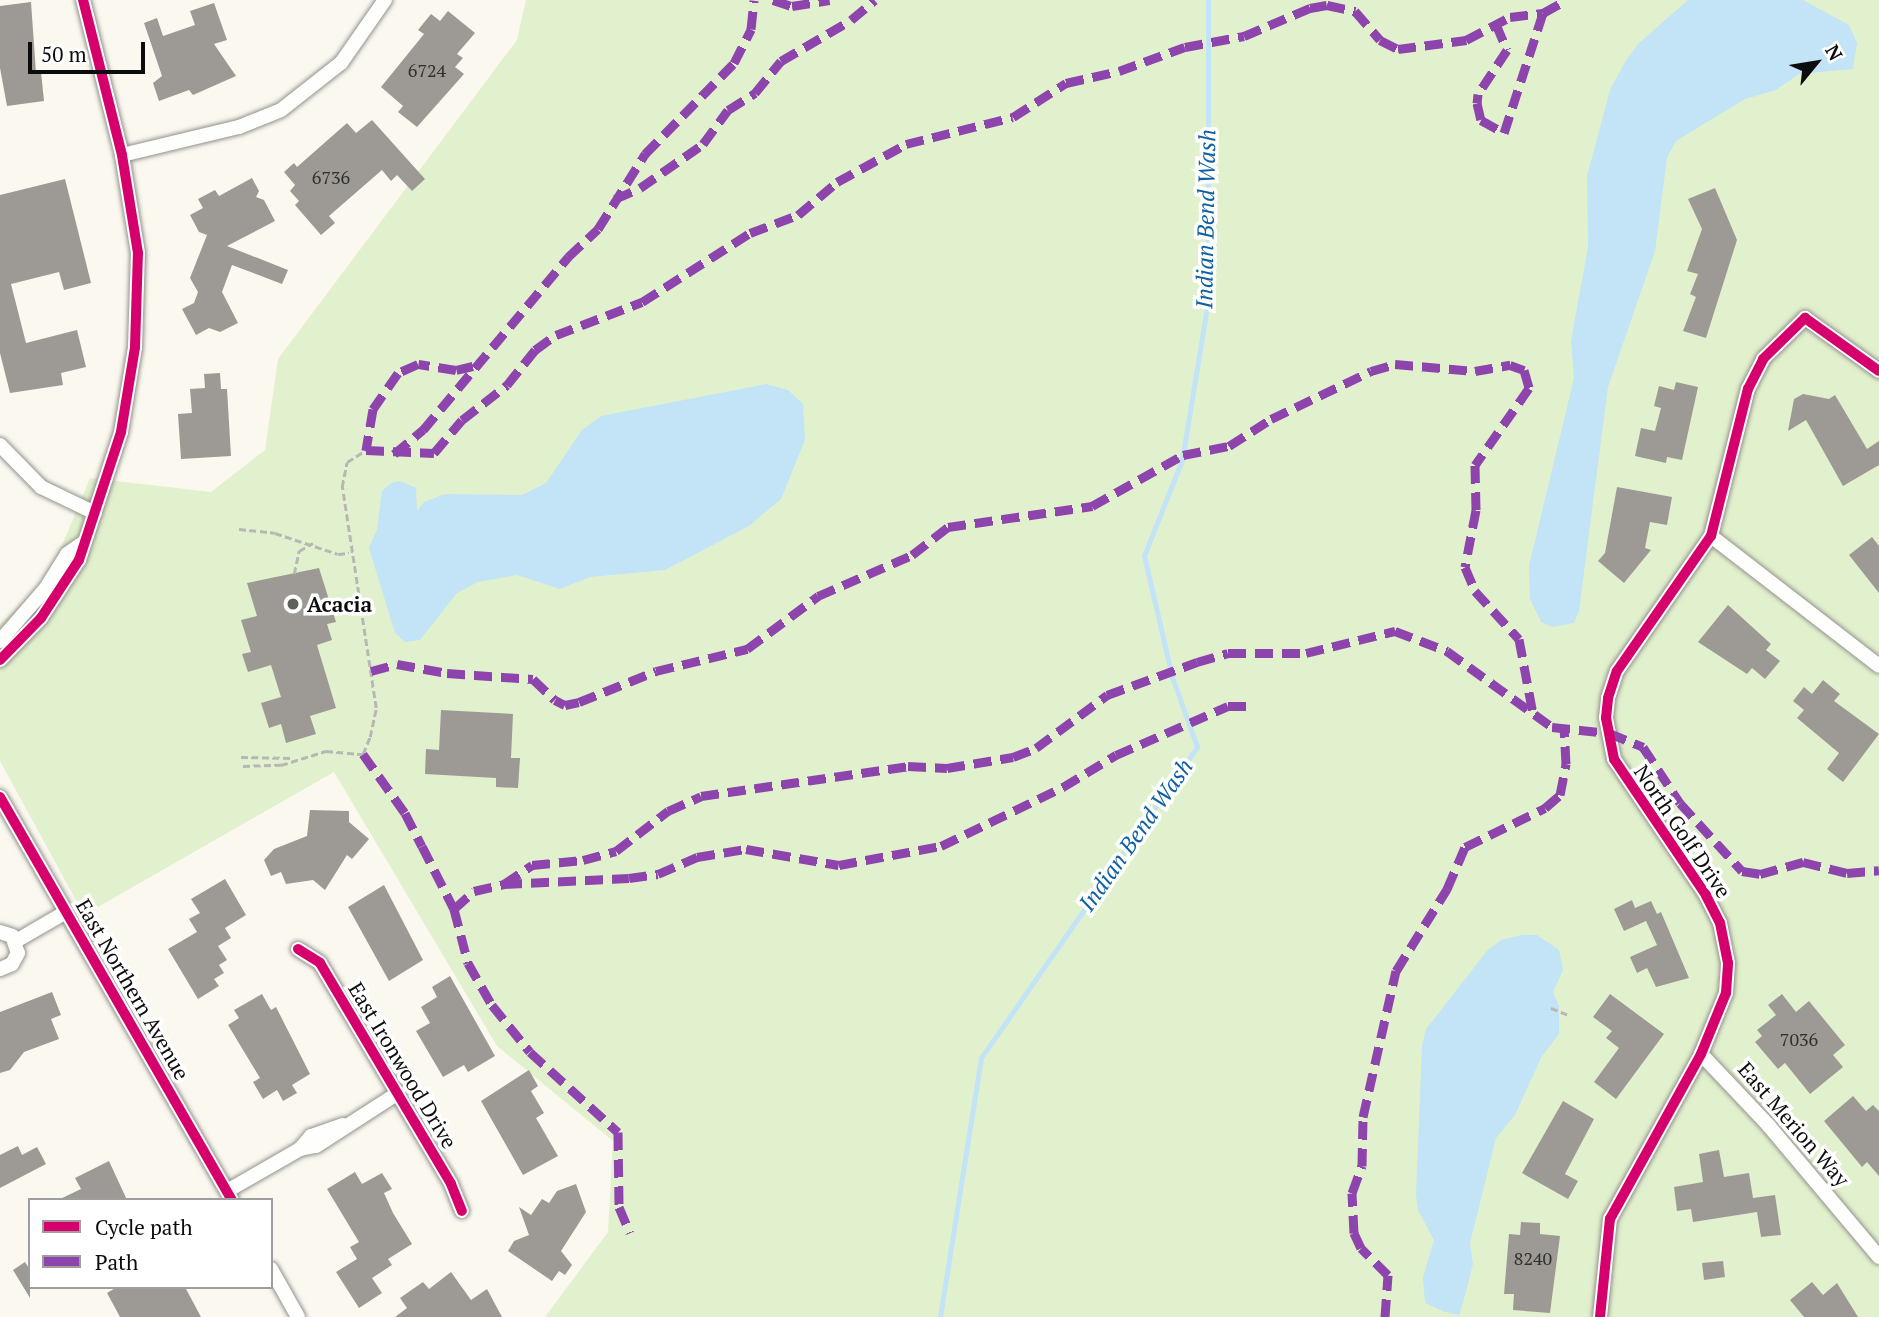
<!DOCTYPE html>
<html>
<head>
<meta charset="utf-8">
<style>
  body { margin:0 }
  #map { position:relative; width:1879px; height:1317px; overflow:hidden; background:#faf8ef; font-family:"PT Serif",serif }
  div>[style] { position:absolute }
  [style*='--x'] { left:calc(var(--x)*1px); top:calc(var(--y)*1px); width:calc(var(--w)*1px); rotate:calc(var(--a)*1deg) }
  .green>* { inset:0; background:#e2f1cd }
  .water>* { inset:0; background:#c3e3f6 }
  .stream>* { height:4.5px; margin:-2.25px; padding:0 2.25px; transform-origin:2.25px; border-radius:2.25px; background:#c3e3f6 }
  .building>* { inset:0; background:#9d9a95 }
  .path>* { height:2.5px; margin-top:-1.25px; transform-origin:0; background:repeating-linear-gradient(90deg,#b7b7b5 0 7px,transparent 0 10.5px) }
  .roads { filter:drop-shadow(0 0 2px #93928e) drop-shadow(0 0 2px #93928e) }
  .street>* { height:14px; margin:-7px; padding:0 7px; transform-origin:7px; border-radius:7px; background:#fefefd }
  .quiet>* { height:9px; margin-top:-4.5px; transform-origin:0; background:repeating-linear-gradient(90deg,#8e44ad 0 18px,transparent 0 27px) }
  .cycleway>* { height:10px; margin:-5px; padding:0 5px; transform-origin:5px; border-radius:5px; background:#d6006c }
  .dots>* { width:19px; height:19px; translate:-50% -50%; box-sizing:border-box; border:4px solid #fff; border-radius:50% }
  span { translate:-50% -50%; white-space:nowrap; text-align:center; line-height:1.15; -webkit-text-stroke:7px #fff; paint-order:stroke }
  .number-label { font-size:18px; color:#30302e }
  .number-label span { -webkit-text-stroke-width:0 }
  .poi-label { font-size:21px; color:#0c0c0c; font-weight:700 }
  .left { translate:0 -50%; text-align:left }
  .street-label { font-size:21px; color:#0c0c0c }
  .water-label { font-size:23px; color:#0f5fa4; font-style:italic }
  .legend { position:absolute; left:28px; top:1198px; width:245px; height:91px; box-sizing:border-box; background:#fff; border:2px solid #9e9e9e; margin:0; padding:9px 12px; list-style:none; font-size:21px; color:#0c0c0c }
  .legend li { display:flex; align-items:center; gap:14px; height:35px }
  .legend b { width:35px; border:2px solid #9e9e9e }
  .north { position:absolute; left:1781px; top:28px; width:70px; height:70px; -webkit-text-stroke:5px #fff; paint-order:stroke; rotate:60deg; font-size:19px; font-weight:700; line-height:28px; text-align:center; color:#0c0c0c }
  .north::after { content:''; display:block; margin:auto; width:24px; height:32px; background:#0c0c0c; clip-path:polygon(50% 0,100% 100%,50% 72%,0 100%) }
  .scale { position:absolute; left:28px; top:42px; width:117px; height:32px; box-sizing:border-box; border:4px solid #0c0c0c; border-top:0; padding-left:9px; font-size:21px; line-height:24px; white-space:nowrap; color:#0c0c0c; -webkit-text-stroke:5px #fff; paint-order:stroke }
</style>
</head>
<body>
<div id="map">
  <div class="green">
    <div style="clip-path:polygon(526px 0,1879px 0,1879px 1317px,545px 1317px,608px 1232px,613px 1141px,497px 1046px,334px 772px,84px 915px,0 761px,0 624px,48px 579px,90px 478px,211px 492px,265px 450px,278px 359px,517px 40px)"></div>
  </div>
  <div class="water">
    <div style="clip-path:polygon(1688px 0,1803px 0,1849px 25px,1857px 43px,1853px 69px,1799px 74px,1776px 90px,1745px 99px,1676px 141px,1667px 158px,1655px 251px,1608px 387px,1579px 611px,1574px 623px,1553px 627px,1541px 622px,1530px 599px,1529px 566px,1574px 378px,1571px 341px,1588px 247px,1587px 176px,1610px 90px,1625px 62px,1638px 44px)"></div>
    <div style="clip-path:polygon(766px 384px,788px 390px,803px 404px,805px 440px,781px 499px,749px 526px,665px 570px,590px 577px,560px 589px,517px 575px,478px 582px,457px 593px,420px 640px,405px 642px,395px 633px,369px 548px,377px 529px,382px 491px,391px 483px,400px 481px,416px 488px,417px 511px,424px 502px,445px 494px,522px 495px,546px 483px,582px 430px,601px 416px)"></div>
    <div style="clip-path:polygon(1522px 935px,1537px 935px,1559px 950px,1563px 970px,1553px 992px,1559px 1006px,1559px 1034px,1542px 1056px,1515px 1115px,1496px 1138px,1470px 1243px,1473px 1264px,1464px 1299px,1459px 1315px,1445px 1312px,1425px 1303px,1423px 1277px,1434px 1240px,1418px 1210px,1416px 1195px,1422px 1046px,1426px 1029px,1487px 951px,1501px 940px)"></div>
  </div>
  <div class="stream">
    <div style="--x:940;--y:1317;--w:262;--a:-81"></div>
    <div style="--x:981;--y:1058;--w:379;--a:-55.2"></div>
    <div style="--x:1197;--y:747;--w:74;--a:-109.7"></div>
    <div style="--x:1172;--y:677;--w:124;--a:-103"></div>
    <div style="--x:1144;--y:556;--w:103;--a:-68.4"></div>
    <div style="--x:1182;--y:460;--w:161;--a:-80.7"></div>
    <div style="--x:1208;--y:301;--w:301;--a:-90"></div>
  </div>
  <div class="building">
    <div style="clip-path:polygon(31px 2px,36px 73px,41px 72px,44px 101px,7px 106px,0 68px,0 6px)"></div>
    <div style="clip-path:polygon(214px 3px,227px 40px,214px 44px,236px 76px,193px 95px,189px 90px,159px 101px,153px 83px,162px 76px,144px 23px,157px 18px,163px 36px,195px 25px,190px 11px)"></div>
    <div style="clip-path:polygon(448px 11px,475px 33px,457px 54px,463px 58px,455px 67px,464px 74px,417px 127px,398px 112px,403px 106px,381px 87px,424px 34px,418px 30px,431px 14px,440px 21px)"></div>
    <div style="clip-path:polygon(372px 120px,425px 179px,412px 191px,397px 175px,391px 181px,382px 170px,329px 216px,335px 223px,321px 235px,295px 205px,299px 201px,290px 191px,295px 185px,284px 172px,294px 163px,297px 167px,347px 123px,356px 133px)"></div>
    <div style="clip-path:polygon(252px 178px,259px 191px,256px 197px,264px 200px,275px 221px,227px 246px,288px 270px,282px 284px,232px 265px,222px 292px,238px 323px,220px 332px,209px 328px,196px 335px,182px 309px,194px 303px,198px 292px,190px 278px,207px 235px,199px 232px,190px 215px,203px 208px,198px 199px,215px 190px,219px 196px)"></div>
    <div style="clip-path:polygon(65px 179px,91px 283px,64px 290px,59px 272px,11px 284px,26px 343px,77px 330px,86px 367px,61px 373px,63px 385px,10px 393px,0 353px,0 195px)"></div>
    <div style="clip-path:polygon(1715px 188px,1737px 240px,1706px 338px,1683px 331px,1696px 297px,1690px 294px,1698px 274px,1687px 271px,1702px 229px,1688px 199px)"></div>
    <div style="clip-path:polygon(220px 373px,221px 389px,227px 389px,231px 456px,181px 459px,178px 414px,192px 413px,190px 389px,205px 388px,204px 374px)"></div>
    <div style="clip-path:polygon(1676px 382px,1698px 387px,1682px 460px,1667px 457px,1666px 463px,1635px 456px,1641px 428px,1655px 431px,1661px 408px,1654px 406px,1659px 386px,1674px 390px)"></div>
    <div style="clip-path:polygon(1803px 394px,1829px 399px,1835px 395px,1867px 449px,1879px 441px,1879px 465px,1843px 486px,1806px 420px,1788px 431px,1794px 399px)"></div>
    <div style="clip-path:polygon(1617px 487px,1672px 497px,1667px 525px,1650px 522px,1645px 548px,1651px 550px,1624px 583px,1598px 561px,1605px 553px)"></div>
    <div style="clip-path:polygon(1872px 537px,1879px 546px,1879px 593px,1849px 555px)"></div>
    <div style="clip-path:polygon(319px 568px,336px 622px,327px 624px,332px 640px,317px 645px,336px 708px,310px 716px,316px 734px,286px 743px,281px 724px,269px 728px,261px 703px,281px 697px,271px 665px,248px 672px,242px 654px,251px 652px,241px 620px,257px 616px,247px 583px)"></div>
    <div style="clip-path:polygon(1728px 605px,1771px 644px,1766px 650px,1780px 661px,1765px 679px,1752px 668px,1747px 674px,1698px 642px)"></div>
    <div style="clip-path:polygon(1823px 680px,1840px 694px,1834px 701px,1879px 734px,1843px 782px,1827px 769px,1839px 753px,1797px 718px,1804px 710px,1793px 701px,1804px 687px,1812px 694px)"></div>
    <div style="clip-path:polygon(441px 710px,513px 714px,511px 758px,520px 758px,518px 788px,496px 787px,496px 778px,425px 774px,426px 749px,439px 750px)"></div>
    <div style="clip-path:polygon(310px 810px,349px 811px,349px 822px,369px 839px,352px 859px,347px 855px,325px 890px,313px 880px,286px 884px,281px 872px,271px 876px,264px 860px,274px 849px,307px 836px)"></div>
    <div style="clip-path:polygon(225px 879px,246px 915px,225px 928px,231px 938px,218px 946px,227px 960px,219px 965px,224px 973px,214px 979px,219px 986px,198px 999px,168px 949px,197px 932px,189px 919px,200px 913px,191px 899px)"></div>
    <div style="clip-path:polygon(384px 885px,423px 960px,389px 981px,348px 907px)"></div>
    <div style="clip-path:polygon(1632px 900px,1635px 908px,1651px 901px,1657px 914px,1661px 912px,1689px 978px,1656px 987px,1647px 968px,1637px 973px,1630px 957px,1657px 945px,1646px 921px,1624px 931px,1614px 909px)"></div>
    <div style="clip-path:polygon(450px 976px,495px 1056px,468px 1072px,464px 1065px,443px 1077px,416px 1031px,430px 1023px,421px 1007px,437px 997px,432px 987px)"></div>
    <div style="clip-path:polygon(52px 992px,61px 1015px,51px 1019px,59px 1039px,24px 1052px,10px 1070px,0 1073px,0 1012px)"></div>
    <div style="clip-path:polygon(262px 994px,271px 1010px,276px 1007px,310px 1074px,292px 1085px,297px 1093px,283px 1101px,277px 1090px,263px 1099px,253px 1082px,260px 1078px,228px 1025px,239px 1018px,234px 1010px)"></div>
    <div style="clip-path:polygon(1610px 994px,1664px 1034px,1616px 1099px,1594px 1082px,1619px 1048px,1606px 1038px,1612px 1031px,1593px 1017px)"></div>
    <div style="clip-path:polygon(1782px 994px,1796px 1012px,1809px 1001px,1845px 1045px,1833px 1055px,1843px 1067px,1810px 1094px,1785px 1063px,1778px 1069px,1755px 1042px,1762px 1036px,1757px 1030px,1776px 1015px,1768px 1005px)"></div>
    <div style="clip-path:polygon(529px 1070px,538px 1086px,531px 1091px,544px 1113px,536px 1118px,558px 1156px,523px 1175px,481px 1101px)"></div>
    <div style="clip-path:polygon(1853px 1096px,1866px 1111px,1873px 1105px,1879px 1111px,1879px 1176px,1867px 1162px,1862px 1167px,1824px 1121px)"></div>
    <div style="clip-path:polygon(1563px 1101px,1594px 1119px,1565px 1174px,1578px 1181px,1568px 1199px,1522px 1173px)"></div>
    <div style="clip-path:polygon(18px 1146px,22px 1155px,37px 1147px,46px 1164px,0 1188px,0 1155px)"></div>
    <div style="clip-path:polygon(1719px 1150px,1724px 1177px,1749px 1173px,1753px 1198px,1775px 1195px,1781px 1235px,1761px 1237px,1757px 1212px,1693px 1222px,1691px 1209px,1677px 1211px,1674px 1187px,1703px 1182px,1699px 1154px)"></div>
    <div style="clip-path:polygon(109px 1161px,127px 1200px,58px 1200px,81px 1189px,75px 1178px)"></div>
    <div style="clip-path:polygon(355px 1172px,362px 1184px,382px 1173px,392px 1189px,384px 1193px,393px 1213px,412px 1244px,388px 1259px,392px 1265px,372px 1278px,382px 1293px,359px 1308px,336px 1272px,357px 1259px,350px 1247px,359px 1242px,327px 1189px)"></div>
    <div style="clip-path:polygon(576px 1184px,586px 1212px,561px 1251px,572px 1265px,565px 1275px,559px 1271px,552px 1281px,508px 1251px,514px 1241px,529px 1235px,519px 1207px,531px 1215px,542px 1199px,549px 1203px,557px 1191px)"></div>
    <div style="clip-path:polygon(1521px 1222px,1540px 1223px,1540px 1234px,1560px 1236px,1550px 1313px,1513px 1310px,1514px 1294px,1504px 1294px,1509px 1234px,1520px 1235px)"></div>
    <div style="clip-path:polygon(1723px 1261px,1725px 1277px,1704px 1280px,1702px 1263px)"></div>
    <div style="clip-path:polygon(25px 1262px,30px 1270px,30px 1298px,13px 1270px)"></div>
    <div style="clip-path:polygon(451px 1272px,471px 1300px,487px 1289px,502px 1317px,395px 1317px,407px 1308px,400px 1298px,423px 1282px,429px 1289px)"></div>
    <div style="clip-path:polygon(1812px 1282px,1823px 1295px,1837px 1283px,1858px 1317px,1804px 1317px,1790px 1300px)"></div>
    <div style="clip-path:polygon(117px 1287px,185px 1287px,201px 1317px,120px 1317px,107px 1293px)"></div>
  </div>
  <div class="path">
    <div style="--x:239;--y:529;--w:36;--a:6"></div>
    <div style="--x:275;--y:533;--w:66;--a:18.4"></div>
    <div style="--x:338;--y:554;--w:11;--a:-5"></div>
    <div style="--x:294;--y:574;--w:24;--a:-78"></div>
    <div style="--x:299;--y:551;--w:16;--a:-30"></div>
    <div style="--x:241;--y:757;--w:52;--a:1.1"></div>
    <div style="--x:243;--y:766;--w:38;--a:-2"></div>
    <div style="--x:281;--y:765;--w:47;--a:-17.3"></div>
    <div style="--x:326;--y:751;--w:37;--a:5"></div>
    <div style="--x:363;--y:754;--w:18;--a:-68"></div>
    <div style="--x:370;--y:737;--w:30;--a:-78"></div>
    <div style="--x:376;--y:708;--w:224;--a:-98.7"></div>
    <div style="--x:342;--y:487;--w:25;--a:-79"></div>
    <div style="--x:347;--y:462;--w:22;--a:-32"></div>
    <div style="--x:1551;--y:1008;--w:18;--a:22"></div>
  </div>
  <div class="roads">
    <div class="street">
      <div style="--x:122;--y:155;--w:120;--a:-13.5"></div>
      <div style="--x:239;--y:127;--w:45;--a:-22"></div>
      <div style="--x:281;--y:110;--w:76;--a:-38.1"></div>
      <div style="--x:341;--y:63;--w:77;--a:-55.1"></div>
      <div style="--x:0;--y:445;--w:59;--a:45.7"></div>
      <div style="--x:41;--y:487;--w:60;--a:25.7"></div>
      <div style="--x:1711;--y:536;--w:212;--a:37.7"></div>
      <div style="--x:0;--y:641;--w:70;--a:-49"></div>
      <div style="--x:46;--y:588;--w:40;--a:-58"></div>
      <div style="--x:67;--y:554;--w:21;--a:-35"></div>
      <div style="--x:0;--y:660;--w:59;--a:-45.7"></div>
      <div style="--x:41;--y:618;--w:69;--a:-56.8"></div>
      <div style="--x:79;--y:560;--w:135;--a:-71.8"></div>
      <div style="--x:121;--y:432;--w:86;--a:-80.6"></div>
      <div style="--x:135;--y:347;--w:94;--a:-88.2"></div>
      <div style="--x:138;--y:253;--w:99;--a:-99.3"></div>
      <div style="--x:122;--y:155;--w:160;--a:-104.1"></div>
      <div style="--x:0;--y:797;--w:465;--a:60.1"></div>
      <div style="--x:0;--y:932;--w:13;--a:18"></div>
      <div style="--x:12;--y:936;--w:18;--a:71"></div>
      <div style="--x:18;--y:953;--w:13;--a:119"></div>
      <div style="--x:12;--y:964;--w:13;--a:157"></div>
      <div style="--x:16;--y:941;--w:58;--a:-30.1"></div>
      <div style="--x:298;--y:949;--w:26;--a:32"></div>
      <div style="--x:320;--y:963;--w:257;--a:59.3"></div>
      <div style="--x:451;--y:1184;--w:29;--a:68"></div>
      <div style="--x:1701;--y:1054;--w:99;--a:46.6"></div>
      <div style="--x:1769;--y:1126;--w:171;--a:50"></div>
      <div style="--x:300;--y:1149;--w:17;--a:-50"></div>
      <div style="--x:311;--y:1136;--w:34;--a:-19"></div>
      <div style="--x:227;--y:1191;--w:84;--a:-29.9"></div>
      <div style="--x:300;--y:1149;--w:16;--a:-11"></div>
      <div style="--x:316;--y:1146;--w:98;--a:-32.9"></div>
      <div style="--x:271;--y:1269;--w:55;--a:60.6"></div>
      <div style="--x:1600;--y:1317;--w:99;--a:-84.2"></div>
      <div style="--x:1610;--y:1219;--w:188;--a:-61.1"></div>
      <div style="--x:1701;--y:1054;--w:66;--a:-67.7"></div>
      <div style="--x:1726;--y:993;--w:30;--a:-86"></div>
      <div style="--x:1728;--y:963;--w:41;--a:-101.3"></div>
      <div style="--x:1720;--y:923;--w:31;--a:-117"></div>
      <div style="--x:1706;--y:895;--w:164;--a:-124.1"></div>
      <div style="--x:1614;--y:759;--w:42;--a:-101"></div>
      <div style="--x:1606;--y:718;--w:20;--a:-84"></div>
      <div style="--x:1608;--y:698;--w:28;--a:-72"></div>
      <div style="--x:1617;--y:671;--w:165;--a:-55.2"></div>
      <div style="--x:1711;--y:536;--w:152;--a:-75.9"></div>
      <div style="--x:1748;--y:389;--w:34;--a:-63"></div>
      <div style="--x:1763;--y:359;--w:59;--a:-44.3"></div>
      <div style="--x:1805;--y:318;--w:91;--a:35.6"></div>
    </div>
  </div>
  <div class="quiet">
    <div style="--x:773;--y:0;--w:20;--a:18"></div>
    <div style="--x:792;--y:6;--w:38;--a:-9"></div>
    <div style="--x:1496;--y:24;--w:28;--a:67"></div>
    <div style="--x:1507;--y:50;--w:53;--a:123.4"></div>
    <div style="--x:1478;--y:94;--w:9;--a:96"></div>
    <div style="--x:1477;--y:103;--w:17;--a:77"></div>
    <div style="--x:1481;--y:120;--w:26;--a:29"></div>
    <div style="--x:1504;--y:133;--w:126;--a:-72"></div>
    <div style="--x:615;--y:199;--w:27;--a:-24"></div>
    <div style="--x:640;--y:188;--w:77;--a:-34.9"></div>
    <div style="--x:703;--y:144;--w:42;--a:-53.7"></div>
    <div style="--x:728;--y:110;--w:32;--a:-32"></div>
    <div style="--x:755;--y:93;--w:41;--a:-50.9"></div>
    <div style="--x:781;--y:61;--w:81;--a:-30.4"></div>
    <div style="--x:851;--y:20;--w:31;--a:-40"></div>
    <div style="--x:473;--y:366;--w:17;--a:167"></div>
    <div style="--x:456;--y:370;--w:38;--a:-171"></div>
    <div style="--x:418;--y:364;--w:22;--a:156"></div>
    <div style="--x:398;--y:373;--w:44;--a:124.8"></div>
    <div style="--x:373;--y:409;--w:42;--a:99.7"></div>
    <div style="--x:366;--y:450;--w:68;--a:2.5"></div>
    <div style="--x:434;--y:453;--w:43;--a:-49.7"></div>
    <div style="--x:462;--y:420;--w:57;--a:-37.9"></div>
    <div style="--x:507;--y:385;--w:45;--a:-51.3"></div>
    <div style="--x:535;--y:350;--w:26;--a:-36"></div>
    <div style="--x:556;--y:335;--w:92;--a:-21"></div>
    <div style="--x:642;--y:302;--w:128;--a:-32.6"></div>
    <div style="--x:750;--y:233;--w:51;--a:-20.6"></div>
    <div style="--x:798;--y:215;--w:51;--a:-40.2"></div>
    <div style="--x:837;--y:182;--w:79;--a:-28.8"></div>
    <div style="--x:906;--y:144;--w:110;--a:-14.2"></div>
    <div style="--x:1013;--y:117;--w:63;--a:-32.7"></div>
    <div style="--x:1066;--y:83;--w:54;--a:-12.8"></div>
    <div style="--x:1119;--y:71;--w:70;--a:-20"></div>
    <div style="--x:1185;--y:47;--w:60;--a:-10.6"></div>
    <div style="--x:1244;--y:36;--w:72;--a:-23"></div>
    <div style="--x:1310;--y:8;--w:17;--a:-10"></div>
    <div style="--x:1327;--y:5;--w:29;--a:12"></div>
    <div style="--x:1355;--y:11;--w:38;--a:49"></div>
    <div style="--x:1380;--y:40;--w:20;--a:27"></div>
    <div style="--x:1398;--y:49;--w:69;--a:-7.5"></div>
    <div style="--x:1466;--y:40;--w:50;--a:-27.6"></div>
    <div style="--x:1510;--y:17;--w:33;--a:-7"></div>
    <div style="--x:1543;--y:13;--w:26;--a:-29"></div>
    <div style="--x:394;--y:454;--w:38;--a:-40"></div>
    <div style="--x:423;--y:430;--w:226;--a:-50"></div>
    <div style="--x:568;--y:257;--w:41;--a:-43"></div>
    <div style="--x:598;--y:229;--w:89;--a:-57.9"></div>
    <div style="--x:645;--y:154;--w:127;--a:-45.6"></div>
    <div style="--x:734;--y:63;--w:38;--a:-63"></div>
    <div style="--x:751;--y:29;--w:29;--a:-84"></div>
    <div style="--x:371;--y:671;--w:27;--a:-15"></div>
    <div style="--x:397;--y:664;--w:51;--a:10.2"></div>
    <div style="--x:447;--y:673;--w:86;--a:4"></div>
    <div style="--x:533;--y:679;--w:30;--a:44"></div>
    <div style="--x:555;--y:700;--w:11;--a:27"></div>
    <div style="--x:565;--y:705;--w:14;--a:-12"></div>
    <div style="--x:579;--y:702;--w:83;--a:-21.9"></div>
    <div style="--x:656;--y:671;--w:94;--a:-13.6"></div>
    <div style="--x:747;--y:649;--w:89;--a:-36.7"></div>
    <div style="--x:818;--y:596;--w:103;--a:-23.6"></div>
    <div style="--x:912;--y:555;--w:46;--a:-37.9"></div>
    <div style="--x:948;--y:527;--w:146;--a:-8.3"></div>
    <div style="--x:1092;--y:506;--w:104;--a:-29.3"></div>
    <div style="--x:1183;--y:455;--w:47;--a:-11.1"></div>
    <div style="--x:1229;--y:446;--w:50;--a:-32.7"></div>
    <div style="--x:1271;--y:419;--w:111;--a:-25.6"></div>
    <div style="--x:1371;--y:371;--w:25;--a:-16"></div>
    <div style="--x:1395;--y:364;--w:80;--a:5"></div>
    <div style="--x:1475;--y:371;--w:36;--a:-10"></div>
    <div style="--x:1510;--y:365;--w:15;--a:20"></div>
    <div style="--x:1524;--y:370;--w:19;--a:74"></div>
    <div style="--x:1529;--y:388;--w:94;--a:125"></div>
    <div style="--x:1475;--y:465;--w:45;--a:88.7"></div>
    <div style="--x:1476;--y:510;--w:58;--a:100.9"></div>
    <div style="--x:1465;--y:567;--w:26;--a:67"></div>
    <div style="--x:1475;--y:591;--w:65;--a:47.5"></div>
    <div style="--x:1519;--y:639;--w:76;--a:79.4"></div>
    <div style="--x:363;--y:754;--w:72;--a:54.6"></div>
    <div style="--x:405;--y:813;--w:37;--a:63"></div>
    <div style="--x:422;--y:846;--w:71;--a:63.1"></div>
    <div style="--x:454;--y:909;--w:56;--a:75.5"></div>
    <div style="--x:468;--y:963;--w:48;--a:60.3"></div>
    <div style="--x:492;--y:1005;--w:60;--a:51"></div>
    <div style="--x:530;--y:1052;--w:119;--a:42.3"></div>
    <div style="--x:618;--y:1132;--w:75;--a:89.2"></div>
    <div style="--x:619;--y:1207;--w:28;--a:67"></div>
    <div style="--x:504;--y:884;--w:34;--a:-34"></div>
    <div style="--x:532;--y:865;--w:51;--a:-5.6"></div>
    <div style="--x:583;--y:860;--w:34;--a:-15"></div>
    <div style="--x:616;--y:851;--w:66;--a:-37.6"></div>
    <div style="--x:668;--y:811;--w:36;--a:-24"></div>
    <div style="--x:701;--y:796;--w:209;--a:-8.2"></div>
    <div style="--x:908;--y:766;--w:39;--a:3"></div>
    <div style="--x:947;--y:768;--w:67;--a:-9.5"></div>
    <div style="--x:1013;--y:757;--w:25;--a:-21"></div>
    <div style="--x:1036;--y:748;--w:89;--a:-36.7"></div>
    <div style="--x:1107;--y:695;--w:96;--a:-20.1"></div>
    <div style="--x:1197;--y:662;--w:32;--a:-16"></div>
    <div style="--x:1228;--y:653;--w:78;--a:0"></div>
    <div style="--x:1306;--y:653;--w:92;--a:-13.9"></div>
    <div style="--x:1395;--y:631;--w:56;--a:21"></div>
    <div style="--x:1447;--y:651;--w:130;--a:35.9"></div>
    <div style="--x:1552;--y:727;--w:57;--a:6"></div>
    <div style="--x:1609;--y:733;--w:37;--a:22"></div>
    <div style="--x:1643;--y:747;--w:67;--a:56.5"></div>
    <div style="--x:1680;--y:803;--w:92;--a:47.6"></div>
    <div style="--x:1742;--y:871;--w:18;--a:9"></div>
    <div style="--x:1760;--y:874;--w:45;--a:-15.6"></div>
    <div style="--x:1803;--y:862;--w:45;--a:14"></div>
    <div style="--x:1847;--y:873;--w:32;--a:-5"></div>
    <div style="--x:454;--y:909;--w:27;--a:-42"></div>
    <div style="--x:474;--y:891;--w:31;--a:-13"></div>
    <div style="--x:504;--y:884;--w:125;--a:-2.7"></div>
    <div style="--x:629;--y:878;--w:29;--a:-8"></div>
    <div style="--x:658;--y:874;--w:43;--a:-23.6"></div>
    <div style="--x:697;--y:857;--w:50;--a:-9.3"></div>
    <div style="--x:746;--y:849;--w:94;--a:9.8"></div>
    <div style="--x:839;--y:865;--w:104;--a:-10.6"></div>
    <div style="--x:941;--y:846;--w:136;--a:-25.8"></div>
    <div style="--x:1063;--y:787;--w:62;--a:-31.1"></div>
    <div style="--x:1116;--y:755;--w:122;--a:-23.6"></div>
    <div style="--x:1228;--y:706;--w:25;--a:0"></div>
    <div style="--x:1385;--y:1317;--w:42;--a:-85.9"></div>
    <div style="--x:1388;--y:1275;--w:38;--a:-135"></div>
    <div style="--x:1361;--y:1248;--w:17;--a:-115"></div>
    <div style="--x:1354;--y:1233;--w:40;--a:-92.9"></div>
    <div style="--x:1352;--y:1193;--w:29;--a:-70"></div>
    <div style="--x:1362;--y:1166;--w:49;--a:-88.8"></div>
    <div style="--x:1363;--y:1117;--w:150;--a:-77.3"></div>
    <div style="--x:1396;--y:971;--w:97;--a:-58.1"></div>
    <div style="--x:1447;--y:889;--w:46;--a:-66.8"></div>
    <div style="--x:1465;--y:847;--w:89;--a:-26"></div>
    <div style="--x:1545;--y:808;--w:20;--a:-41"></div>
    <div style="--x:1560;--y:795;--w:32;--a:-79"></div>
    <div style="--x:1566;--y:764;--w:33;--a:-93"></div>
  </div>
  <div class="cycleway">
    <div style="--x:0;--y:660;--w:59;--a:-45.7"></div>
    <div style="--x:41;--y:618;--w:69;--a:-56.8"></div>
    <div style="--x:79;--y:560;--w:135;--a:-71.8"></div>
    <div style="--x:121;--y:432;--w:86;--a:-80.6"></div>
    <div style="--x:135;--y:347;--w:94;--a:-88.2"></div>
    <div style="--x:138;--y:253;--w:99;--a:-99.3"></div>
    <div style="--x:122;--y:155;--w:160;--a:-104.1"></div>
    <div style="--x:0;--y:797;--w:465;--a:60.1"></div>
    <div style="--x:298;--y:949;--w:26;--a:32"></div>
    <div style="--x:320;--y:963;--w:257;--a:59.3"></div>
    <div style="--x:451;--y:1184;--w:29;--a:68"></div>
    <div style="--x:1600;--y:1317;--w:99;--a:-84.2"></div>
    <div style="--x:1610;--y:1219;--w:188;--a:-61.1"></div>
    <div style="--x:1701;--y:1054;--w:66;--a:-67.7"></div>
    <div style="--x:1726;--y:993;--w:30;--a:-86"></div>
    <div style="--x:1728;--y:963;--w:41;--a:-101.3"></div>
    <div style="--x:1720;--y:923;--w:31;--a:-117"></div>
    <div style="--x:1706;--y:895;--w:164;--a:-124.1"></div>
    <div style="--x:1614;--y:759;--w:42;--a:-101"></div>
    <div style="--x:1606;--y:718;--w:20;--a:-84"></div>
    <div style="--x:1608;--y:698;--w:28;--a:-72"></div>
    <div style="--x:1617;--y:671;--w:165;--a:-55.2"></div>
    <div style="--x:1711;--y:536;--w:152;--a:-75.9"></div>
    <div style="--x:1748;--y:389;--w:34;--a:-63"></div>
    <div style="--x:1763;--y:359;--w:59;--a:-44.3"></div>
    <div style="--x:1805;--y:318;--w:91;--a:35.6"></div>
  </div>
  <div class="dots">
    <div style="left:293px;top:604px;background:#5f5f5b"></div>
  </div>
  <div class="number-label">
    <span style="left:427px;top:70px">6724</span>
    <span style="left:331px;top:177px">6736</span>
    <span style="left:1799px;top:1039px">7036</span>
    <span style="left:1533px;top:1258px">8240</span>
  </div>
  <div class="poi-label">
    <span class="left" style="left:307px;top:604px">Acacia</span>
  </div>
  <div class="street-label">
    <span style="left:1683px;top:831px;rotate:56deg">North Golf Drive</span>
    <span style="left:133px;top:989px;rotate:60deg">East Northern Avenue</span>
    <span style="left:403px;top:1065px;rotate:59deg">East Ironwood Drive</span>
    <span style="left:1794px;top:1124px;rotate:49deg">East Merion Way</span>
  </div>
  <div class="water-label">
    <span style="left:1206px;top:219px;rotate:-89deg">Indian Bend Wash</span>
    <span style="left:1136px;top:835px;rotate:-55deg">Indian Bend Wash</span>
  </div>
  <ul class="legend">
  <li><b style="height:9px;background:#d6006c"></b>Cycle path</li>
  <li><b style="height:9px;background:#8e44ad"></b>Path</li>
  </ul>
  <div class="north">N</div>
  <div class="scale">50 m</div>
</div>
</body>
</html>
